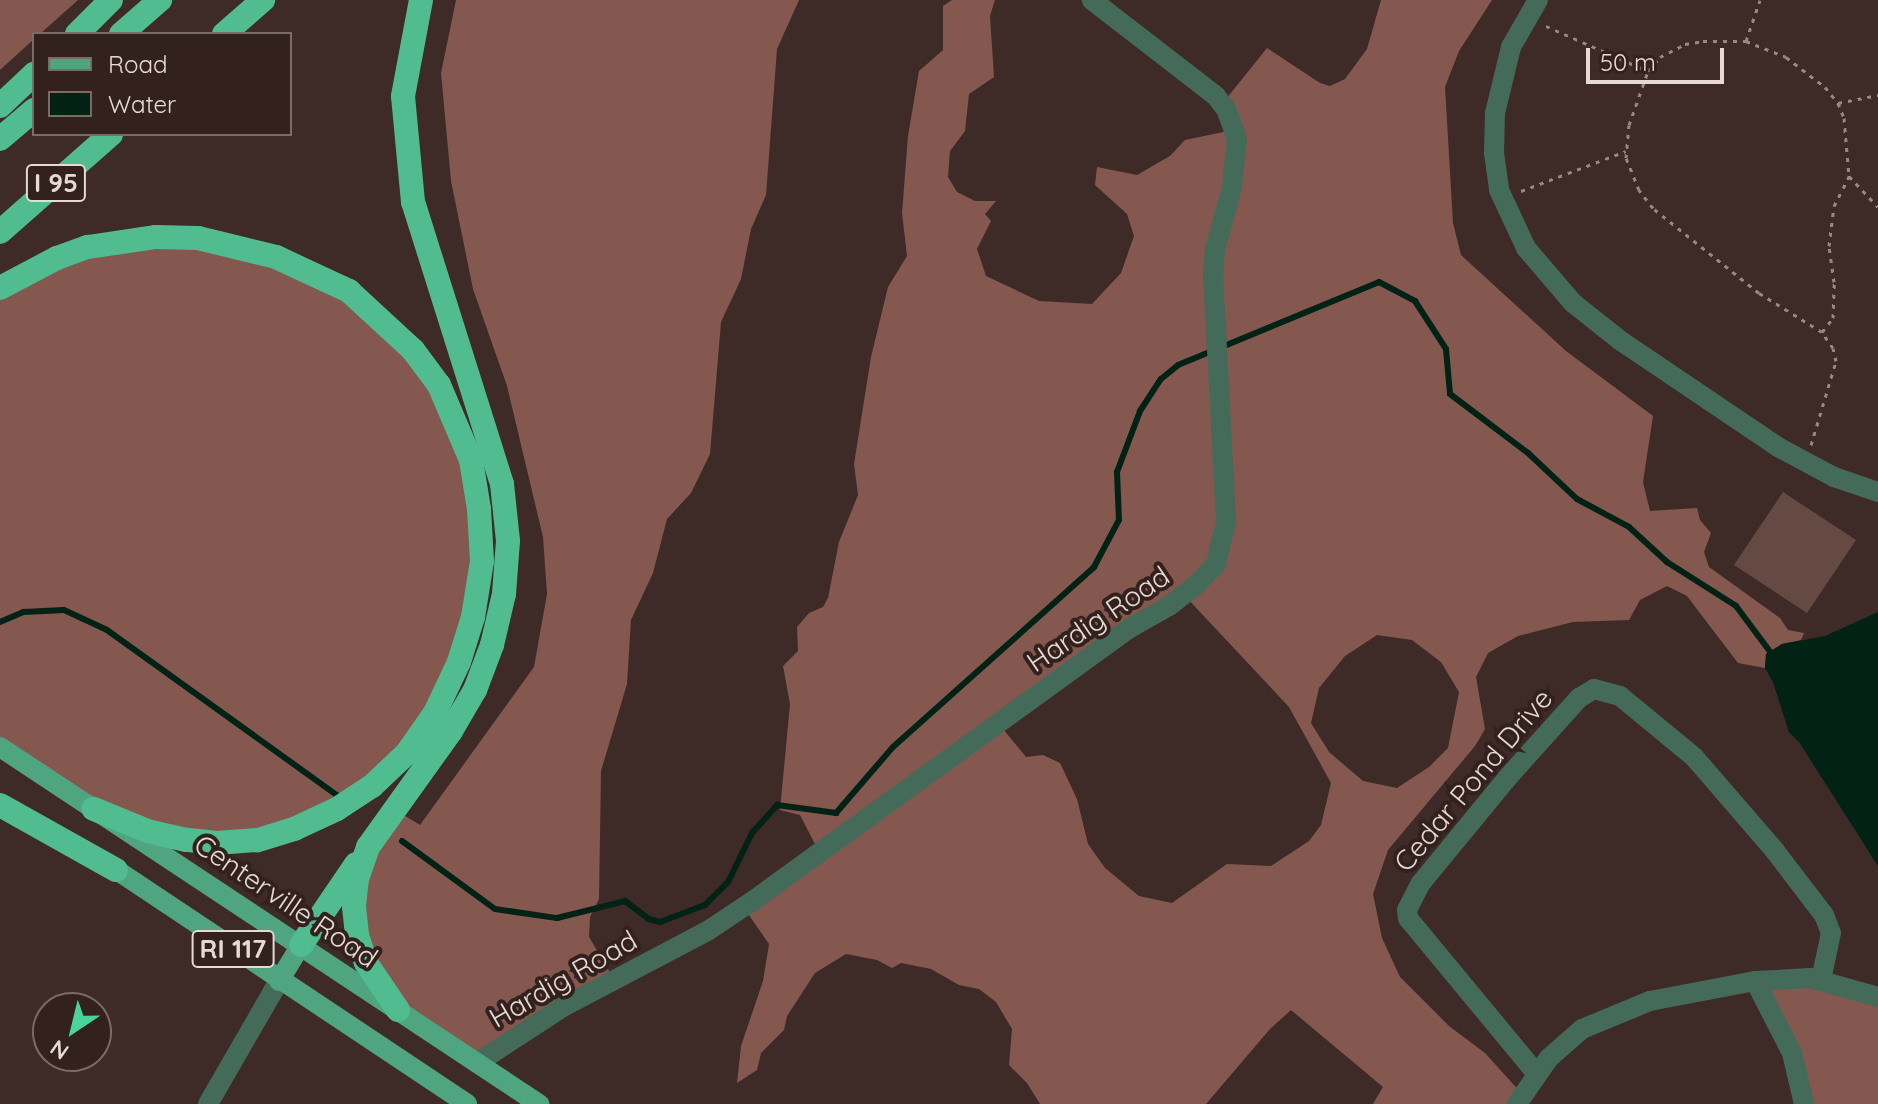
<!DOCTYPE html>
<html>
<head>
<meta charset="utf-8">
<style>
  body { margin:0 }
  #map { position:relative; width:1878px; height:1104px; overflow:hidden; background:#3e2b27; font-family:Quicksand,sans-serif }
  div>[style] { position:absolute }
  [style*='--x'] { left:calc(var(--x)*1px); top:calc(var(--y)*1px); width:calc(var(--w)*1px); rotate:calc(var(--a)*1deg) }
  .green>* { inset:0; background:#654a44 }
  .forest>* { inset:0; background:#84584f }
  .water>* { inset:0; background:#012215 }
  .stream>* { height:6px; margin:-3px; padding:0 3px; transform-origin:3px; border-radius:3px; background:#012215 }
  .path>* { height:3px; margin-top:-1.5px; transform-origin:0; background:repeating-linear-gradient(90deg,#988885 0 4px,transparent 0 10px) }
  .minor>* { height:20px; margin:-10px; padding:0 10px; transform-origin:10px; border-radius:10px; background:#446b59 }
  .tertiary>* { height:20px; margin:-10px; padding:0 10px; transform-origin:10px; border-radius:10px; background:#446b59 }
  .primary>* { height:20px; margin:-10px; padding:0 10px; transform-origin:10px; border-radius:10px; background:#4fa580 }
  .motorway>* { height:24px; margin:-12px; padding:0 12px; transform-origin:12px; border-radius:12px; background:#51bc8f }
  span { translate:-50% -50%; white-space:nowrap; text-align:center; line-height:1.15; -webkit-text-stroke:8px #33211d; paint-order:stroke }
  .shield-label span { padding:2px 6px; background:#33211d; border:2px solid; border-radius:6px; -webkit-text-stroke-width:0 }
  .shield-label { font-size:26px; color:#e6d9d6; font-weight:700 }
  .street-label { font-size:28px; color:#e6d9d6 }
  .legend { position:absolute; left:32px; top:32px; width:260px; height:104px; box-sizing:border-box; background:#33211d; border:2px solid #7b6b67; margin:0; padding:10px 14px; list-style:none; font-size:24px; color:#e6d9d6 }
  .legend li { display:flex; align-items:center; gap:16px; height:40px }
  .legend b { width:40px; border:2px solid #7b6b67 }
  .north { position:absolute; left:32px; top:992px; width:80px; height:80px; box-sizing:border-box; background:#33211d; border:2px solid #7b6b67; border-radius:50%; rotate:215deg; font-size:22px; font-weight:700; line-height:32px; text-align:center; color:#e6d9d6 }
  .north::after { content:''; display:block; margin:auto; width:28px; height:36px; background:#49d49d; clip-path:polygon(50% 0,100% 100%,50% 72%,0 100%) }
  .scale { position:absolute; left:1586px; top:48px; width:138px; height:36px; box-sizing:border-box; border:4px solid #e6d9d6; border-top:0; padding-left:10px; font-size:24px; line-height:28px; white-space:nowrap; color:#e6d9d6; -webkit-text-stroke:6px #33211d; paint-order:stroke }
</style>
</head>
<body>
<div id="map">
  <div class="green">
    <div style="clip-path:polygon(1783px 492px,1856px 540px,1807px 613px,1734px 565px)"></div>
  </div>
  <div class="forest">
    <div style="clip-path:polygon(0 0,78px 0,40px 34px,34px 34px,34px 39px,0 70px)"></div>
    <div style="clip-path:polygon(456px 0,799px 0,777px 49px,766px 195px,751px 229px,741px 279px,721px 322px,710px 454px,691px 493px,667px 519px,653px 573px,631px 620px,627px 684px,601px 771px,599px 899px,590px 917px,589px 937px,611px 974px,467px 1058px,378px 979px,358px 882px,402px 814px,420px 825px,534px 667px,547px 594px,543px 537px,507px 386px,473px 289px,451px 181px,441px 73px)"></div>
    <div style="clip-path:polygon(evenodd,952px 0,995px 0,990px 16px,994px 77px,969px 94px,965px 131px,950px 151px,948px 177px,957px 192px,975px 201px,996px 201px,985px 214px,991px 221px,977px 249px,986px 276px,1039px 301px,1092px 304px,1121px 273px,1134px 236px,1127px 214px,1095px 185px,1097px 167px,1137px 175px,1170px 156px,1185px 140px,1228px 131px,1222px 104px,1267px 48px,1320px 83px,1330px 86px,1345px 79px,1367px 49px,1381px 0,1492px 0,1459px 51px,1445px 87px,1453px 223px,1461px 255px,1566px 351px,1653px 416px,1643px 482px,1650px 511px,1697px 508px,1700px 520px,1711px 533px,1704px 552px,1709px 567px,1780px 618px,1788px 630px,1804px 633px,1801px 640px,1782px 644px,1766px 654px,1765px 668px,1738px 663px,1687px 596px,1667px 586px,1640px 600px,1629px 620px,1573px 622px,1518px 636px,1488px 653px,1476px 677px,1485px 729px,1475px 746px,1388px 850px,1373px 894px,1382px 938px,1400px 977px,1449px 1026px,1485px 1053px,1522px 1094px,1516px 1104px,1373px 1104px,1383px 1087px,1291px 1010px,1270px 1029px,1206px 1104px,1040px 1104px,1027px 1083px,1009px 1065px,1012px 1029px,996px 1002px,979px 989px,959px 985px,931px 969px,901px 963px,892px 968px,877px 960px,846px 954px,815px 973px,787px 1016px,784px 1030px,761px 1053px,757px 1070px,737px 1083px,741px 1046px,763px 981px,769px 944px,744px 908px,817px 848px,800px 815px,780px 810px,790px 704px,783px 666px,798px 651px,797px 627px,809px 613px,823px 607px,828px 598px,839px 542px,858px 495px,854px 464px,871px 357px,888px 287px,907px 256px,902px 213px,908px 136px,919px 71px,943px 50px,943px 6px,952px 0,1185px 596px,1289px 707px,1331px 783px,1321px 825px,1309px 841px,1271px 866px,1227px 864px,1172px 903px,1139px 896px,1105px 868px,1088px 844px,1077px 799px,1060px 763px,1043px 755px,1026px 757px,999px 724px,1185px 596px,952px 0,1377px 635px,1412px 640px,1441px 662px,1459px 692px,1448px 748px,1429px 767px,1397px 788px,1363px 781px,1329px 752px,1311px 723px,1319px 688px,1345px 656px,1377px 635px)"></div>
    <div style="clip-path:polygon(156px 236px,325px 278px,422px 365px,481px 513px,461px 651px,387px 766px,263px 838px,149px 830px,0 746px,0 290px)"></div>
    <div style="clip-path:polygon(1778px 979px,1878px 1000px,1878px 1104px,1804px 1104px,1759px 981px)"></div>
  </div>
  <div class="water">
    <div style="clip-path:polygon(1878px 612px,1878px 866px,1799px 742px,1789px 732px,1773px 682px,1765px 668px,1766px 654px,1782px 644px,1825px 636px)"></div>
  </div>
  <div class="stream">
    <div style="--x:0;--y:622;--w:26;--a:-23"></div>
    <div style="--x:24;--y:612;--w:40;--a:-2.9"></div>
    <div style="--x:64;--y:610;--w:47;--a:24.9"></div>
    <div style="--x:107;--y:630;--w:283;--a:35.7"></div>
    <div style="--x:402;--y:841;--w:115;--a:36.2"></div>
    <div style="--x:495;--y:909;--w:63;--a:8.3"></div>
    <div style="--x:557;--y:918;--w:70;--a:-14"></div>
    <div style="--x:625;--y:901;--w:30;--a:37"></div>
    <div style="--x:649;--y:919;--w:11;--a:15"></div>
    <div style="--x:660;--y:922;--w:48;--a:-20.7"></div>
    <div style="--x:705;--y:905;--w:33;--a:-45"></div>
    <div style="--x:728;--y:882;--w:55;--a:-63.9"></div>
    <div style="--x:752;--y:833;--w:38;--a:-48"></div>
    <div style="--x:777;--y:805;--w:60;--a:7.7"></div>
    <div style="--x:836;--y:813;--w:87;--a:-49.2"></div>
    <div style="--x:893;--y:747;--w:270;--a:-41.8"></div>
    <div style="--x:1094;--y:567;--w:53;--a:-62"></div>
    <div style="--x:1119;--y:520;--w:48;--a:-92.4"></div>
    <div style="--x:1117;--y:472;--w:65;--a:-69.3"></div>
    <div style="--x:1140;--y:411;--w:38;--a:-57"></div>
    <div style="--x:1161;--y:379;--w:22;--a:-39"></div>
    <div style="--x:1178;--y:365;--w:217;--a:-22.4"></div>
    <div style="--x:1379;--y:282;--w:41;--a:27.8"></div>
    <div style="--x:1415;--y:301;--w:57;--a:57.1"></div>
    <div style="--x:1446;--y:349;--w:45;--a:84.9"></div>
    <div style="--x:1450;--y:394;--w:98;--a:37.1"></div>
    <div style="--x:1528;--y:453;--w:67;--a:43.2"></div>
    <div style="--x:1577;--y:499;--w:59;--a:28.3"></div>
    <div style="--x:1629;--y:527;--w:52;--a:42.6"></div>
    <div style="--x:1667;--y:562;--w:82;--a:32.5"></div>
    <div style="--x:1736;--y:606;--w:59;--a:53.3"></div>
  </div>
  <div class="path">
    <div style="--x:1546;--y:26;--w:111;--a:23.8"></div>
    <div style="--x:1746;--y:41;--w:43;--a:-71.1"></div>
    <div style="--x:1838;--y:103;--w:41;--a:-11.3"></div>
    <div style="--x:1521;--y:191;--w:112;--a:-20.9"></div>
    <div style="--x:1822;--y:332;--w:74;--a:-148.2"></div>
    <div style="--x:1759;--y:293;--w:136;--a:-141.3"></div>
    <div style="--x:1653;--y:208;--w:23;--a:-128"></div>
    <div style="--x:1639;--y:190;--w:35;--a:-112"></div>
    <div style="--x:1626;--y:158;--w:33;--a:-85"></div>
    <div style="--x:1629;--y:125;--w:57;--a:-70.6"></div>
    <div style="--x:1648;--y:71;--w:18;--a:-49"></div>
    <div style="--x:1660;--y:57;--w:28;--a:-27"></div>
    <div style="--x:1685;--y:44;--w:18;--a:-9"></div>
    <div style="--x:1703;--y:41;--w:43;--a:0"></div>
    <div style="--x:1746;--y:41;--w:43;--a:21.8"></div>
    <div style="--x:1786;--y:57;--w:49;--a:37.6"></div>
    <div style="--x:1825;--y:87;--w:21;--a:51"></div>
    <div style="--x:1838;--y:103;--w:16;--a:68"></div>
    <div style="--x:1844;--y:118;--w:58;--a:85.1"></div>
    <div style="--x:1811;--y:445;--w:88;--a:-73.4"></div>
    <div style="--x:1836;--y:361;--w:13;--a:-103"></div>
    <div style="--x:1833;--y:348;--w:19;--a:-125"></div>
    <div style="--x:1822;--y:332;--w:18;--a:-52"></div>
    <div style="--x:1833;--y:318;--w:36;--a:-88"></div>
    <div style="--x:1834;--y:282;--w:36;--a:-98"></div>
    <div style="--x:1829;--y:246;--w:40;--a:-82.9"></div>
    <div style="--x:1834;--y:206;--w:34;--a:-63"></div>
    <div style="--x:1849;--y:176;--w:42;--a:46.9"></div>
  </div>
  <div class="minor">
    <div style="--x:1538;--y:0;--w:54;--a:119.9"></div>
    <div style="--x:1511;--y:47;--w:68;--a:103.6"></div>
    <div style="--x:1495;--y:113;--w:40;--a:91.4"></div>
    <div style="--x:1494;--y:153;--w:37;--a:82"></div>
    <div style="--x:1499;--y:190;--w:64;--a:65"></div>
    <div style="--x:1526;--y:248;--w:72;--a:49.5"></div>
    <div style="--x:1573;--y:303;--w:61;--a:38.4"></div>
    <div style="--x:1621;--y:341;--w:189;--a:34"></div>
    <div style="--x:1778;--y:447;--w:64;--a:28.2"></div>
    <div style="--x:1834;--y:477;--w:46;--a:18.8"></div>
    <div style="--x:1755;--y:981;--w:55;--a:-3.1"></div>
    <div style="--x:1810;--y:978;--w:71;--a:15.6"></div>
    <div style="--x:1536;--y:1073;--w:201;--a:-129.6"></div>
    <div style="--x:1408;--y:918;--w:8;--a:-97"></div>
    <div style="--x:1407;--y:910;--w:30;--a:-63"></div>
    <div style="--x:1421;--y:883;--w:139;--a:-50.6"></div>
    <div style="--x:1509;--y:776;--w:105;--a:-48.1"></div>
    <div style="--x:1579;--y:698;--w:17;--a:-31"></div>
    <div style="--x:1594;--y:689;--w:27;--a:15"></div>
    <div style="--x:1620;--y:696;--w:96;--a:39.5"></div>
    <div style="--x:1694;--y:757;--w:124;--a:49.2"></div>
    <div style="--x:1775;--y:851;--w:81;--a:52.6"></div>
    <div style="--x:1824;--y:915;--w:19;--a:69"></div>
    <div style="--x:1831;--y:933;--w:48;--a:102"></div>
    <div style="--x:1517;--y:1104;--w:56;--a:-55.2"></div>
    <div style="--x:1549;--y:1058;--w:44;--a:-41.3"></div>
    <div style="--x:1582;--y:1029;--w:74;--a:-22.4"></div>
    <div style="--x:1650;--y:1001;--w:107;--a:-10.8"></div>
    <div style="--x:1755;--y:981;--w:81;--a:62.8"></div>
    <div style="--x:1792;--y:1053;--w:52;--a:76.8"></div>
  </div>
  <div class="tertiary">
    <div style="--x:477;--y:1063;--w:103;--a:-33.1"></div>
    <div style="--x:563;--y:1007;--w:165;--a:-27.8"></div>
    <div style="--x:709;--y:930;--w:54;--a:-33.7"></div>
    <div style="--x:754;--y:900;--w:464;--a:-35.9"></div>
    <div style="--x:1130;--y:628;--w:45;--a:-29.4"></div>
    <div style="--x:1169;--y:606;--w:34;--a:-38"></div>
    <div style="--x:1196;--y:585;--w:29;--a:-46"></div>
    <div style="--x:1216;--y:564;--w:44;--a:-76.9"></div>
    <div style="--x:1226;--y:521;--w:244;--a:-93"></div>
    <div style="--x:1213;--y:277;--w:27;--a:-86"></div>
    <div style="--x:1215;--y:250;--w:65;--a:-74.9"></div>
    <div style="--x:1232;--y:187;--w:48;--a:-84.1"></div>
    <div style="--x:1237;--y:139;--w:32;--a:-110"></div>
    <div style="--x:1226;--y:109;--w:16;--a:-128"></div>
    <div style="--x:1216;--y:96;--w:157;--a:-142.3"></div>
    <div style="--x:208;--y:1104;--w:142;--a:-60"></div>
  </div>
  <div class="primary">
    <div style="--x:0;--y:747;--w:647;--a:33.52"></div>
    <div style="--x:106;--y:863;--w:434;--a:33.7"></div>
    <div style="--x:279;--y:981;--w:42;--a:-58.6"></div>
  </div>
  <div class="motorway">
    <div style="--x:77;--y:34;--w:48;--a:-45"></div>
    <div style="--x:121;--y:34;--w:52;--a:-41.1"></div>
    <div style="--x:224;--y:34;--w:52;--a:-41.1"></div>
    <div style="--x:0;--y:106;--w:47;--a:-43.3"></div>
    <div style="--x:0;--y:139;--w:45;--a:-40.5"></div>
    <div style="--x:0;--y:232;--w:148;--a:-41.4"></div>
    <div style="--x:0;--y:288;--w:64;--a:-27.8"></div>
    <div style="--x:57;--y:258;--w:33;--a:-20"></div>
    <div style="--x:88;--y:247;--w:69;--a:-8.4"></div>
    <div style="--x:156;--y:237;--w:42;--a:1.4"></div>
    <div style="--x:198;--y:238;--w:80;--a:13.7"></div>
    <div style="--x:276;--y:257;--w:81;--a:25"></div>
    <div style="--x:349;--y:291;--w:87;--a:42.7"></div>
    <div style="--x:413;--y:350;--w:44;--a:53.4"></div>
    <div style="--x:439;--y:385;--w:82;--a:66.9"></div>
    <div style="--x:471;--y:460;--w:50;--a:80.7"></div>
    <div style="--x:479;--y:509;--w:52;--a:86.7"></div>
    <div style="--x:482;--y:561;--w:57;--a:99.1"></div>
    <div style="--x:473;--y:617;--w:47;--a:107.3"></div>
    <div style="--x:459;--y:662;--w:56;--a:115.2"></div>
    <div style="--x:435;--y:713;--w:49;--a:125"></div>
    <div style="--x:407;--y:753;--w:48;--a:136.7"></div>
    <div style="--x:372;--y:786;--w:42;--a:146.7"></div>
    <div style="--x:337;--y:809;--w:47;--a:155.1"></div>
    <div style="--x:294;--y:829;--w:39;--a:163"></div>
    <div style="--x:257;--y:840;--w:40;--a:175.7"></div>
    <div style="--x:217;--y:843;--w:31;--a:-174"></div>
    <div style="--x:186;--y:840;--w:37;--a:-167"></div>
    <div style="--x:150;--y:832;--w:61;--a:-157.7"></div>
    <div style="--x:0;--y:805;--w:133;--a:29.3"></div>
    <div style="--x:301;--y:945;--w:98;--a:-55.8"></div>
    <div style="--x:398;--y:1010;--w:57;--a:-124.2"></div>
    <div style="--x:366;--y:963;--w:29;--a:-108"></div>
    <div style="--x:357;--y:935;--w:29;--a:-96"></div>
    <div style="--x:354;--y:906;--w:27;--a:-84"></div>
    <div style="--x:357;--y:879;--w:34;--a:-71"></div>
    <div style="--x:368;--y:847;--w:143;--a:-54.4"></div>
    <div style="--x:451;--y:731;--w:48;--a:-59.7"></div>
    <div style="--x:475;--y:690;--w:48;--a:-69.3"></div>
    <div style="--x:492;--y:645;--w:52;--a:-76.8"></div>
    <div style="--x:504;--y:594;--w:53;--a:-85.7"></div>
    <div style="--x:508;--y:541;--w:57;--a:-96"></div>
    <div style="--x:502;--y:484;--w:296;--a:-107.5"></div>
    <div style="--x:413;--y:202;--w:106;--a:-95.4"></div>
    <div style="--x:403;--y:96;--w:98;--a:-79.4"></div>
  </div>
  <div class="shield-label">
    <span style="left:56px;top:183px">I 95</span>
    <span style="left:233px;top:949px">RI 117</span>
  </div>
  <div class="street-label">
    <span style="left:1098px;top:619px;rotate:-34deg">Hardig Road</span>
    <span style="left:1473px;top:780px;rotate:-50deg">Cedar Pond Drive</span>
    <span style="left:286px;top:901px;rotate:34deg">Centerville Road</span>
    <span style="left:563px;top:979px;rotate:-30deg">Hardig Road</span>
  </div>
  <ul class="legend">
  <li><b style="height:10px;background:#4fa580"></b>Road</li>
  <li><b style="height:22px;background:#012215"></b>Water</li>
  </ul>
  <div class="north">N</div>
  <div class="scale">50 m</div>
</div>
</body>
</html>
